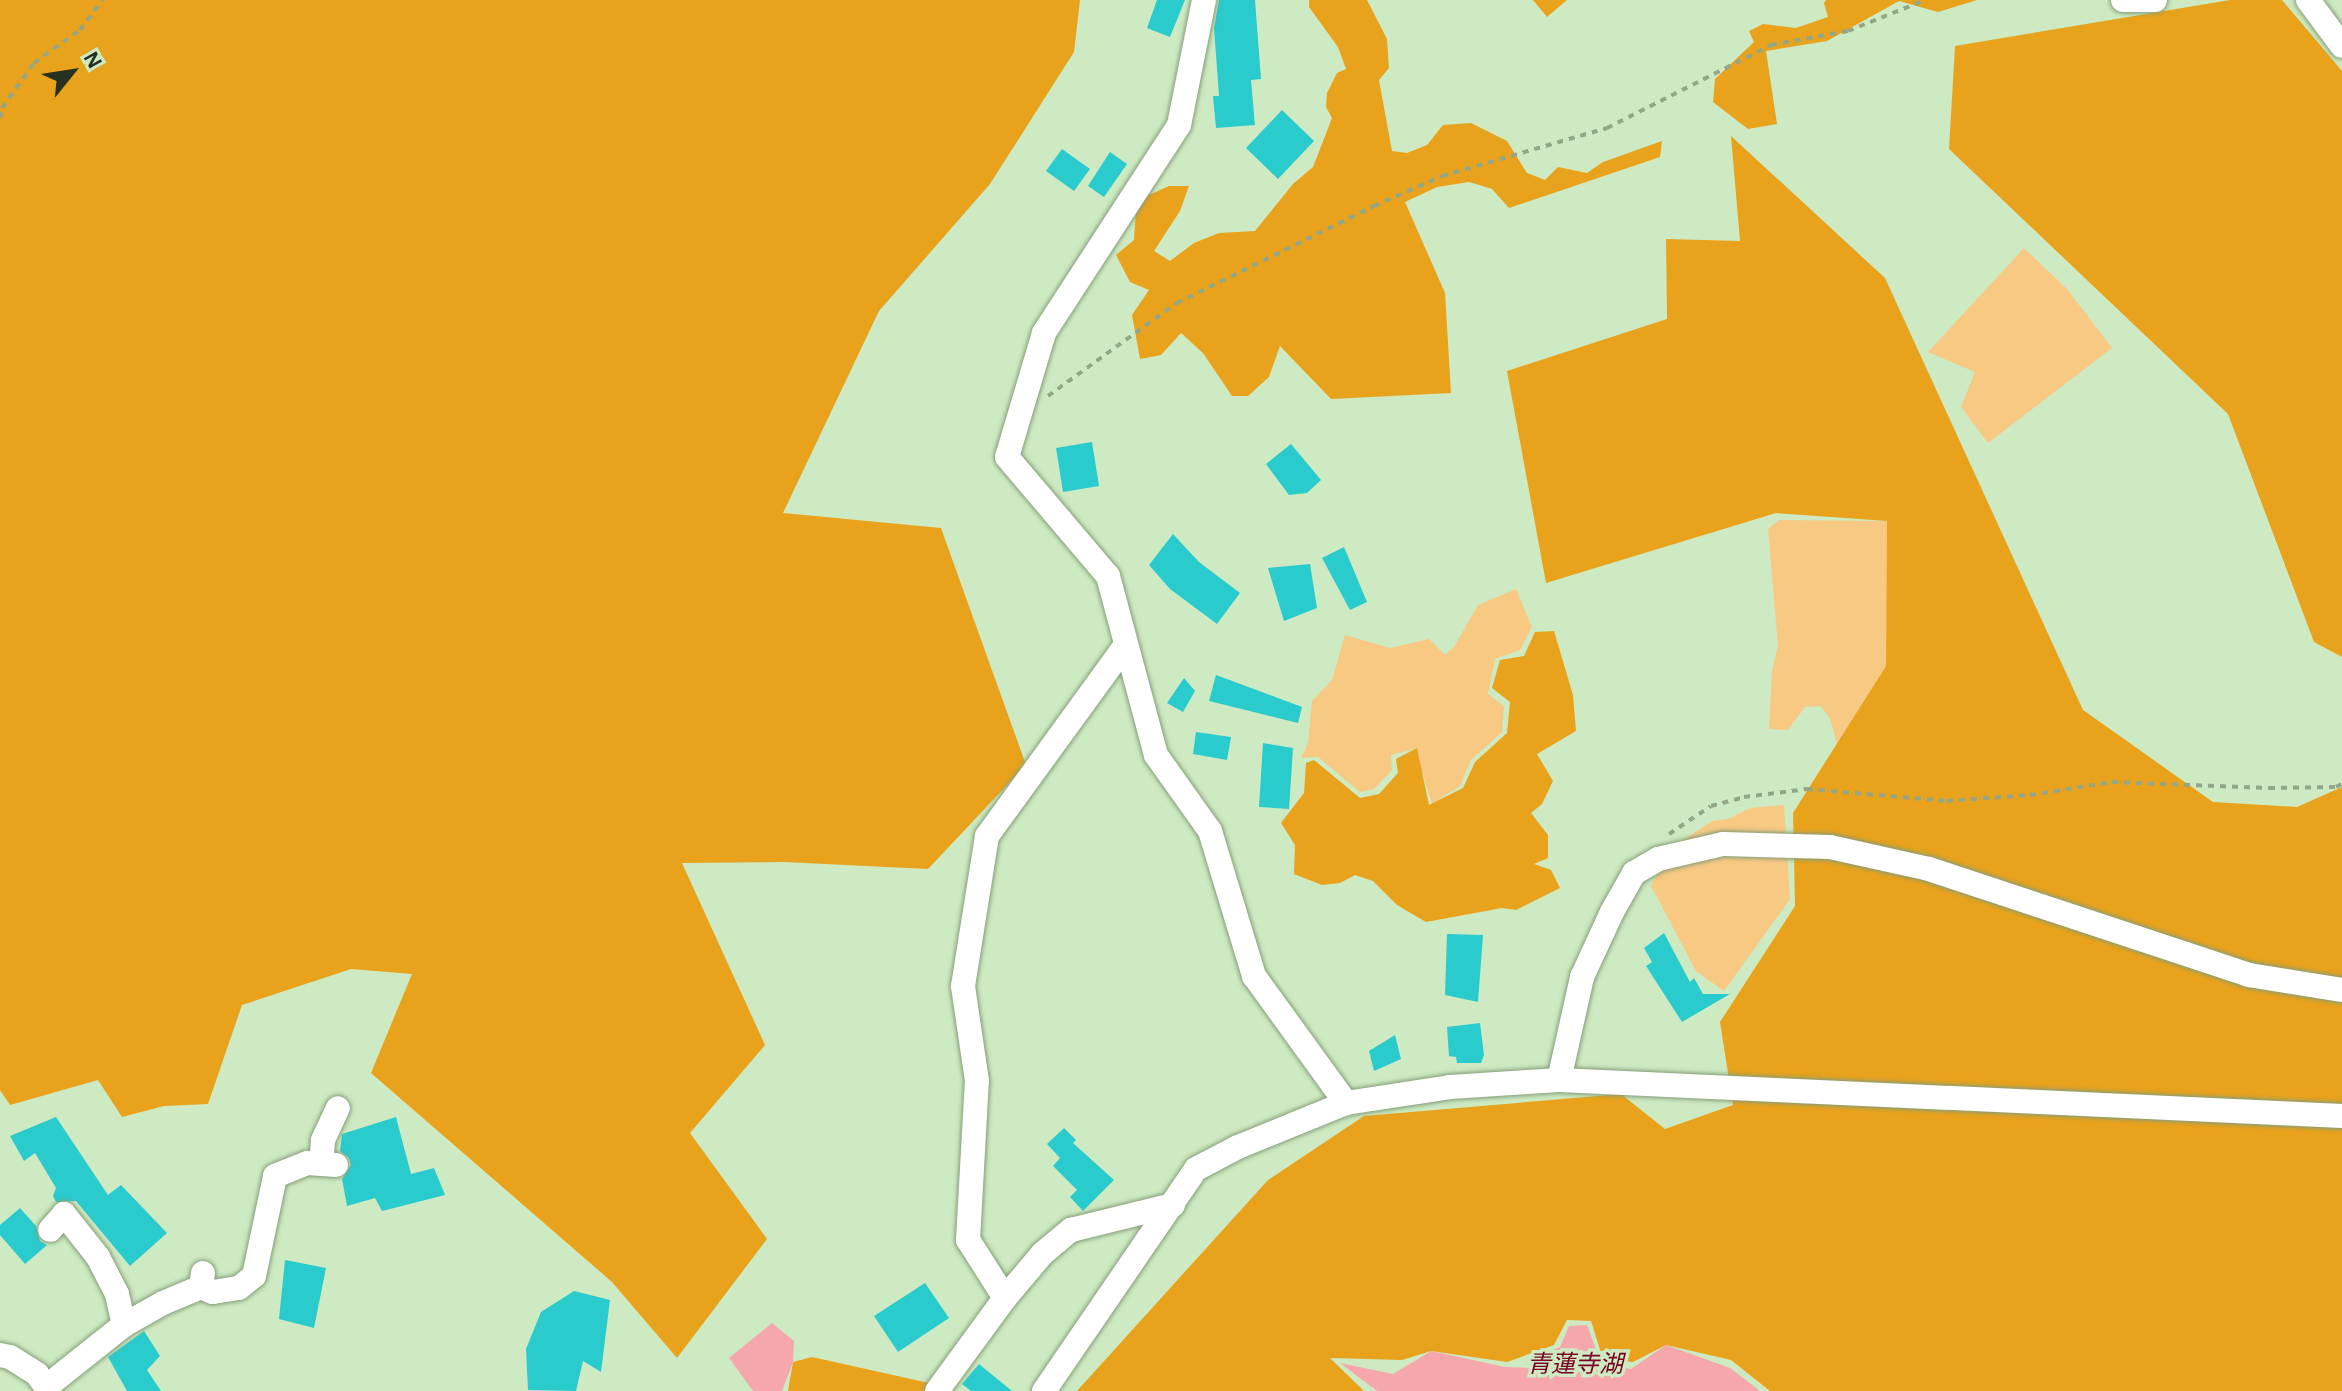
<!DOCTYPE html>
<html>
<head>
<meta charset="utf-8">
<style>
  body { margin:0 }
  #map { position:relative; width:2342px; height:1391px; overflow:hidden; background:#ceeac2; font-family:"Alegreya Sans","Noto Sans JP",sans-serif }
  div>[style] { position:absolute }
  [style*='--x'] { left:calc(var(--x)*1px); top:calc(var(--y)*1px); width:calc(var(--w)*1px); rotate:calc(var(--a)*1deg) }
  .green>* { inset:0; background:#f8c983 }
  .forest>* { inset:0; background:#e9a21b }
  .water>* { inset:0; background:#f5a7ab }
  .building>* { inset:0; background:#2acbcd }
  .path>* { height:4px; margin-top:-2px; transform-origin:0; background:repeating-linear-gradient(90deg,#91a788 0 6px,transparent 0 12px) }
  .roads { filter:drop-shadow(0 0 2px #849e79) drop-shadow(0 0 2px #849e79) }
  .minor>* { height:24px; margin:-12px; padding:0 12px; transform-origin:12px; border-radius:12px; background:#fff }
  span { translate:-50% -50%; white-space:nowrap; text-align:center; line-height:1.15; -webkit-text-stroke:7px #ceeac2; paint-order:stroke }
  .water-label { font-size:24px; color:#790022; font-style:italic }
  .north { position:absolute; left:32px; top:32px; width:80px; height:80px; -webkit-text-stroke:6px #ceeac2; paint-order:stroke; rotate:60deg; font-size:22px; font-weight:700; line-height:32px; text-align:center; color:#263122 }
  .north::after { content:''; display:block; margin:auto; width:28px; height:36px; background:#263122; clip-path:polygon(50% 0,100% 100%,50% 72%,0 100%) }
</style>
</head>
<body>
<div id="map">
  <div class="green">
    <div style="clip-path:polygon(2024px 248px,2067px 289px,2112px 348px,1988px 443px,1961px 407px,1975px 372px,1928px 352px)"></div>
    <div style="clip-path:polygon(1779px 520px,1887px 521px,1886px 666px,1837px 743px,1830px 719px,1821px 706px,1805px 707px,1788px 730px,1769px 729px,1772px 672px,1778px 645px,1768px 529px)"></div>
    <div style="clip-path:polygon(1516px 589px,1532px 627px,1520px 650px,1495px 659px,1488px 694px,1504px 706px,1502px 732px,1471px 760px,1460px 786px,1432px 804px,1415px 749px,1391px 755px,1392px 770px,1374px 789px,1360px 792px,1318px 757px,1301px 758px,1308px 743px,1312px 701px,1332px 680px,1345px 635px,1390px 648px,1429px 639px,1445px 655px,1454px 647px,1478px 605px)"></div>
    <div style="clip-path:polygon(1784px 805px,1790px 899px,1724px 991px,1696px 971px,1651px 886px,1671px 848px,1712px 821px,1728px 819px,1750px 808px)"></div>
  </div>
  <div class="forest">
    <div style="clip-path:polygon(0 0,1080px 0,1074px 52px,990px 184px,879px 311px,783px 513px,941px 528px,1026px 765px,928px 869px,784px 862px,682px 863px,765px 1045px,690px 1133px,767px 1239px,677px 1358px,612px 1282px,371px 1073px,412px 974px,351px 969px,242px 1005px,208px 1104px,164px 1106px,122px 1117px,98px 1080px,10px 1105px,0 1090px)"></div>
    <div style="clip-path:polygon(1309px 0,1367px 0,1387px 39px,1389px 68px,1379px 80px,1392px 151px,1407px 153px,1427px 145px,1443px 125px,1471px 123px,1507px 141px,1527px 173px,1545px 180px,1558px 167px,1587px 173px,1603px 162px,1662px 141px,1660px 157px,1509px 208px,1492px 189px,1469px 182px,1437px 187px,1405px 202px,1445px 293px,1451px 393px,1331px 399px,1280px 346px,1269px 377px,1248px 396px,1232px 396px,1203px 353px,1181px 333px,1161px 355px,1140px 359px,1132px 315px,1149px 290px,1130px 282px,1116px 255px,1134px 240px,1136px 210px,1149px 195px,1169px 186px,1189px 186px,1180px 211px,1154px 251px,1170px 261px,1194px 243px,1219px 233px,1255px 231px,1293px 184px,1313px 167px,1332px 118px,1326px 107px,1327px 93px,1337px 73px,1346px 69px,1338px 47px,1309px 7px)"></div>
    <div style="clip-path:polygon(1533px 0,1567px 0,1547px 17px)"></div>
    <div style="clip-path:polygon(1826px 0,1977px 0,1938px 12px,1899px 1px,1827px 41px,1766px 51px,1777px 124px,1748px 129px,1713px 102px,1715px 79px,1754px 42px,1749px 31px,1763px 24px,1796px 28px,1828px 17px,1824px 3px)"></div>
    <div style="clip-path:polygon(2230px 0,2282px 0,2342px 71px,2342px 657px,2314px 642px,2228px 414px,1949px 149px,1955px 46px)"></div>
    <div style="clip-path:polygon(1731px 136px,1885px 278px,2083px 710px,2213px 802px,2297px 807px,2342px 787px,2342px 1391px,1770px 1391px,1731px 1360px,1666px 1345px,1633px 1362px,1603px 1359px,1591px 1321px,1567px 1320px,1554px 1345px,1507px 1362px,1431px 1351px,1402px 1360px,1330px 1358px,1364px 1391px,1077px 1391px,1268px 1180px,1364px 1116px,1621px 1094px,1665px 1129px,1733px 1105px,1720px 1022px,1795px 906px,1793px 813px,1886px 666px,1887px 521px,1776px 513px,1546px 583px,1507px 371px,1667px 319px,1666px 239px,1740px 241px)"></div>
    <div style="clip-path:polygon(1554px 631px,1573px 695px,1576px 731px,1537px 754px,1553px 781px,1542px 804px,1531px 813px,1548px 835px,1548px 858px,1534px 864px,1551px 870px,1560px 888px,1516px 910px,1502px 908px,1426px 922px,1397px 905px,1373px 881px,1355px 875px,1340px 883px,1322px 885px,1294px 874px,1295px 845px,1281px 823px,1304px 793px,1306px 763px,1314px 760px,1360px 798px,1379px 794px,1398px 773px,1396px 759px,1417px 748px,1429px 805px,1463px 788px,1475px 762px,1507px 733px,1510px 702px,1492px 688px,1500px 660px,1524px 656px,1535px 632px)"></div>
    <div style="clip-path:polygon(812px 1357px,929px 1383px,931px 1391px,788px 1391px,793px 1362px)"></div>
  </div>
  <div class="water">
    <div style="clip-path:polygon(772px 1323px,794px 1341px,793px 1362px,782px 1391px,753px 1391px,729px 1358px)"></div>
    <div style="clip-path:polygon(1587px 1325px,1601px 1363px,1631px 1369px,1666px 1345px,1730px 1368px,1760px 1391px,1377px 1391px,1340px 1363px,1393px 1374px,1431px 1351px,1505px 1367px,1533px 1368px,1546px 1353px,1560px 1347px,1569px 1326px)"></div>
  </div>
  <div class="building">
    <div style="clip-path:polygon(1157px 0,1185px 0,1170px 37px,1147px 28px)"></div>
    <div style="clip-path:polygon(1219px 0,1255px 0,1261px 79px,1251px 80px,1255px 125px,1216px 128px,1213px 96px,1219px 96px,1214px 28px)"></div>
    <div style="clip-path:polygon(1282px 110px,1314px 141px,1278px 179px,1246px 148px)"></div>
    <div style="clip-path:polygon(1062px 149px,1090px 169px,1074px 191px,1046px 171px)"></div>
    <div style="clip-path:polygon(1110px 152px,1127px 164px,1104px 197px,1088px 186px)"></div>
    <div style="clip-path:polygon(1092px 442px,1099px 486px,1063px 492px,1056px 448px)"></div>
    <div style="clip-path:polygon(1291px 444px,1321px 480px,1307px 493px,1289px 495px,1266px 464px)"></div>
    <div style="clip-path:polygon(1173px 534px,1199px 562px,1240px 593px,1217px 624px,1170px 589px,1149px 565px)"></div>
    <div style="clip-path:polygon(1344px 547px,1367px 602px,1350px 610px,1322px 558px)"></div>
    <div style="clip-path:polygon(1310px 564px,1317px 608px,1284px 621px,1268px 568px)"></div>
    <div style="clip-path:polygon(1216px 675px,1302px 707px,1298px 723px,1209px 701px)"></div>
    <div style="clip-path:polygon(1184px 678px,1195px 691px,1183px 712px,1167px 703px)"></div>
    <div style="clip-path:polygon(1196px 732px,1231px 737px,1227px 760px,1193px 754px)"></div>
    <div style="clip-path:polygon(1263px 743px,1293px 748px,1289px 809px,1259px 807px)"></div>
    <div style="clip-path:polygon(1664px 933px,1690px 982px,1694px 978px,1703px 994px,1730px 994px,1682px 1022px,1646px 966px,1652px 962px,1644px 948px)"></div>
    <div style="clip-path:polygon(1447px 934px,1483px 935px,1478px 1002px,1445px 995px)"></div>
    <div style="clip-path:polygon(1480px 1023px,1484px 1055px,1481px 1063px,1457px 1063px,1456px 1057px,1449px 1056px,1447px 1027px)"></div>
    <div style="clip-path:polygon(1395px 1035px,1401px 1059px,1374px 1071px,1369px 1051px)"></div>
    <div style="clip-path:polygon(56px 1117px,108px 1195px,121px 1185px,167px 1233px,130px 1266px,76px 1201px,56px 1202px,53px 1196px,56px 1188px,35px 1153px,24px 1161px,10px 1136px)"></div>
    <div style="clip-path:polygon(396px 1117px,411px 1174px,434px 1168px,445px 1195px,382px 1211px,375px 1198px,347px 1206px,342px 1179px,351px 1165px,349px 1158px,340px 1151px,342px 1134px)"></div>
    <div style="clip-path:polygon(1064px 1128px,1076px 1140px,1073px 1143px,1114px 1180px,1083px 1211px,1070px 1197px,1077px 1190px,1053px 1166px,1060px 1158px,1047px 1144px)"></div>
    <div style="clip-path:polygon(20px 1208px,36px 1226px,40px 1241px,47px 1245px,25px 1264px,0 1235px,0 1225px)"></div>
    <div style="clip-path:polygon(285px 1260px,326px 1268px,314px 1328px,279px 1319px)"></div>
    <div style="clip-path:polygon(925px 1283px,949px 1318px,898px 1352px,874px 1316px)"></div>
    <div style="clip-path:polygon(574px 1291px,610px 1300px,601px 1372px,583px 1361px,576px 1391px,528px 1390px,526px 1349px,541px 1312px)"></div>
    <div style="clip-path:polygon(144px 1331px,160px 1356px,147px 1370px,161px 1391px,127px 1391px,108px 1357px)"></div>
    <div style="clip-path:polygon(979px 1364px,1012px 1391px,971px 1391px,962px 1384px)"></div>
  </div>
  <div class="path">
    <div style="--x:0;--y:118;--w:10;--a:-79"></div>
    <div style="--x:2;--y:108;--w:55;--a:-54.6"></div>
    <div style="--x:34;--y:63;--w:57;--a:-35.7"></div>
    <div style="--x:80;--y:30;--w:38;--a:-53"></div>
    <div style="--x:1048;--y:396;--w:159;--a:-35.8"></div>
    <div style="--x:1177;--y:303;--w:220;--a:-26.2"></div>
    <div style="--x:1374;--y:206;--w:74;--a:-23.8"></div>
    <div style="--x:1442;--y:176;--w:172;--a:-16.2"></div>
    <div style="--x:1607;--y:128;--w:184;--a:-26.8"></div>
    <div style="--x:1771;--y:45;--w:78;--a:-10.3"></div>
    <div style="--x:1848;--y:31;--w:83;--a:-21.9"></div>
    <div style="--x:1669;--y:834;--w:50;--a:-33.7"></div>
    <div style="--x:1711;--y:806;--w:34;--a:-15"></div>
    <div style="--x:1744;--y:797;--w:64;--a:-7.2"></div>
    <div style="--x:1807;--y:789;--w:141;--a:4.9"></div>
    <div style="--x:1947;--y:801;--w:83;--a:-4.1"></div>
    <div style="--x:2030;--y:795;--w:83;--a:-9"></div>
    <div style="--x:2112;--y:782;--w:157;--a:2.2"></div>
    <div style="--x:2269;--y:788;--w:67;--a:-0.9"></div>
    <div style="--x:2336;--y:787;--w:7;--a:-27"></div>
  </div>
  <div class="roads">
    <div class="minor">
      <div style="--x:1204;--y:0;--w:127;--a:101.3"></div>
      <div style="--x:1179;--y:125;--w:248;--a:123"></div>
      <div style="--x:1044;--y:333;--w:129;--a:106.6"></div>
      <div style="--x:1007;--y:457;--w:156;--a:49.7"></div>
      <div style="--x:1108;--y:576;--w:185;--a:75"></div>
      <div style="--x:1156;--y:755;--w:93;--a:54.6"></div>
      <div style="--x:1210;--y:831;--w:152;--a:73.1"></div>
      <div style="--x:1254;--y:976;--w:157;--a:54.1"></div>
      <div style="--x:2123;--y:0;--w:32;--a:0"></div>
      <div style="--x:2308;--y:0;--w:57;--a:53.5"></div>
      <div style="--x:1559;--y:1080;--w:106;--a:-77.4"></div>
      <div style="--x:1582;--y:977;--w:72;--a:-65.2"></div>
      <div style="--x:1612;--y:912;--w:45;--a:-60.6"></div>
      <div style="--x:1634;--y:873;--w:28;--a:-30"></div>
      <div style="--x:1658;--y:859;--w:67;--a:-13"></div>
      <div style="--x:1723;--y:844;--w:107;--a:1.6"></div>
      <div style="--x:1830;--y:847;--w:101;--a:12.5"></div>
      <div style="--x:1929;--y:869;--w:337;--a:18.3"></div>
      <div style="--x:2249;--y:975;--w:94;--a:9.2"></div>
      <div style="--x:321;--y:1164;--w:24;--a:-85"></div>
      <div style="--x:323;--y:1140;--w:35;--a:-65"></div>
      <div style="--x:201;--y:1287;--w:13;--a:23"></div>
      <div style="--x:213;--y:1292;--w:26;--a:-9"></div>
      <div style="--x:239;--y:1288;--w:19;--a:-39"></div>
      <div style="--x:254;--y:1276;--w:102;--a:-78.1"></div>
      <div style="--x:275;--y:1176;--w:35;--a:-22"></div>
      <div style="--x:308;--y:1163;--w:28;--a:4"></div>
      <div style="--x:1005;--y:1298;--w:69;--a:-122.5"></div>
      <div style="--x:968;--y:1240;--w:159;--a:-86.8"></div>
      <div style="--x:977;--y:1081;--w:96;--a:-98.4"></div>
      <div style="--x:963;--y:986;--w:152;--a:-80.9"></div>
      <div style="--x:987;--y:836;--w:236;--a:-54"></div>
      <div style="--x:124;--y:1325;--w:45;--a:-29.4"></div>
      <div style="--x:163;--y:1303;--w:41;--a:-22.8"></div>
      <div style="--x:201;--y:1287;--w:14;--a:-82"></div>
      <div style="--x:0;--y:1355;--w:10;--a:11"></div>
      <div style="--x:10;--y:1357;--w:32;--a:32"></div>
      <div style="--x:37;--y:1374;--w:21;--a:55"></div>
      <div style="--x:46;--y:1387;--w:100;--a:-38.5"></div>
      <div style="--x:124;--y:1325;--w:32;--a:-103"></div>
      <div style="--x:117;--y:1294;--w:42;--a:-117.2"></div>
      <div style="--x:98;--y:1257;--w:55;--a:-128.3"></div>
      <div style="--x:64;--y:1214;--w:21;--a:131"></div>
      <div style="--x:937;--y:1391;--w:115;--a:-53.8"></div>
      <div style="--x:1005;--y:1298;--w:57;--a:-49.9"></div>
      <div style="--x:1042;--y:1254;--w:38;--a:-40"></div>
      <div style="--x:1071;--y:1230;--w:105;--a:-13.8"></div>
      <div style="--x:1044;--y:1391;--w:269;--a:-55.6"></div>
      <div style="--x:1196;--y:1169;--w:47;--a:-27.6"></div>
      <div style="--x:1238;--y:1147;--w:117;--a:-22.2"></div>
      <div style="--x:1346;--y:1103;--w:105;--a:-8.7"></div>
      <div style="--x:1450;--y:1087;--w:109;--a:-3.7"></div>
      <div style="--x:1559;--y:1080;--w:784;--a:2.63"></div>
    </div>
  </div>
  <div class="water-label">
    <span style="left:1575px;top:1366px">青蓮寺湖</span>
  </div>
  <div class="north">N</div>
</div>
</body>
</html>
